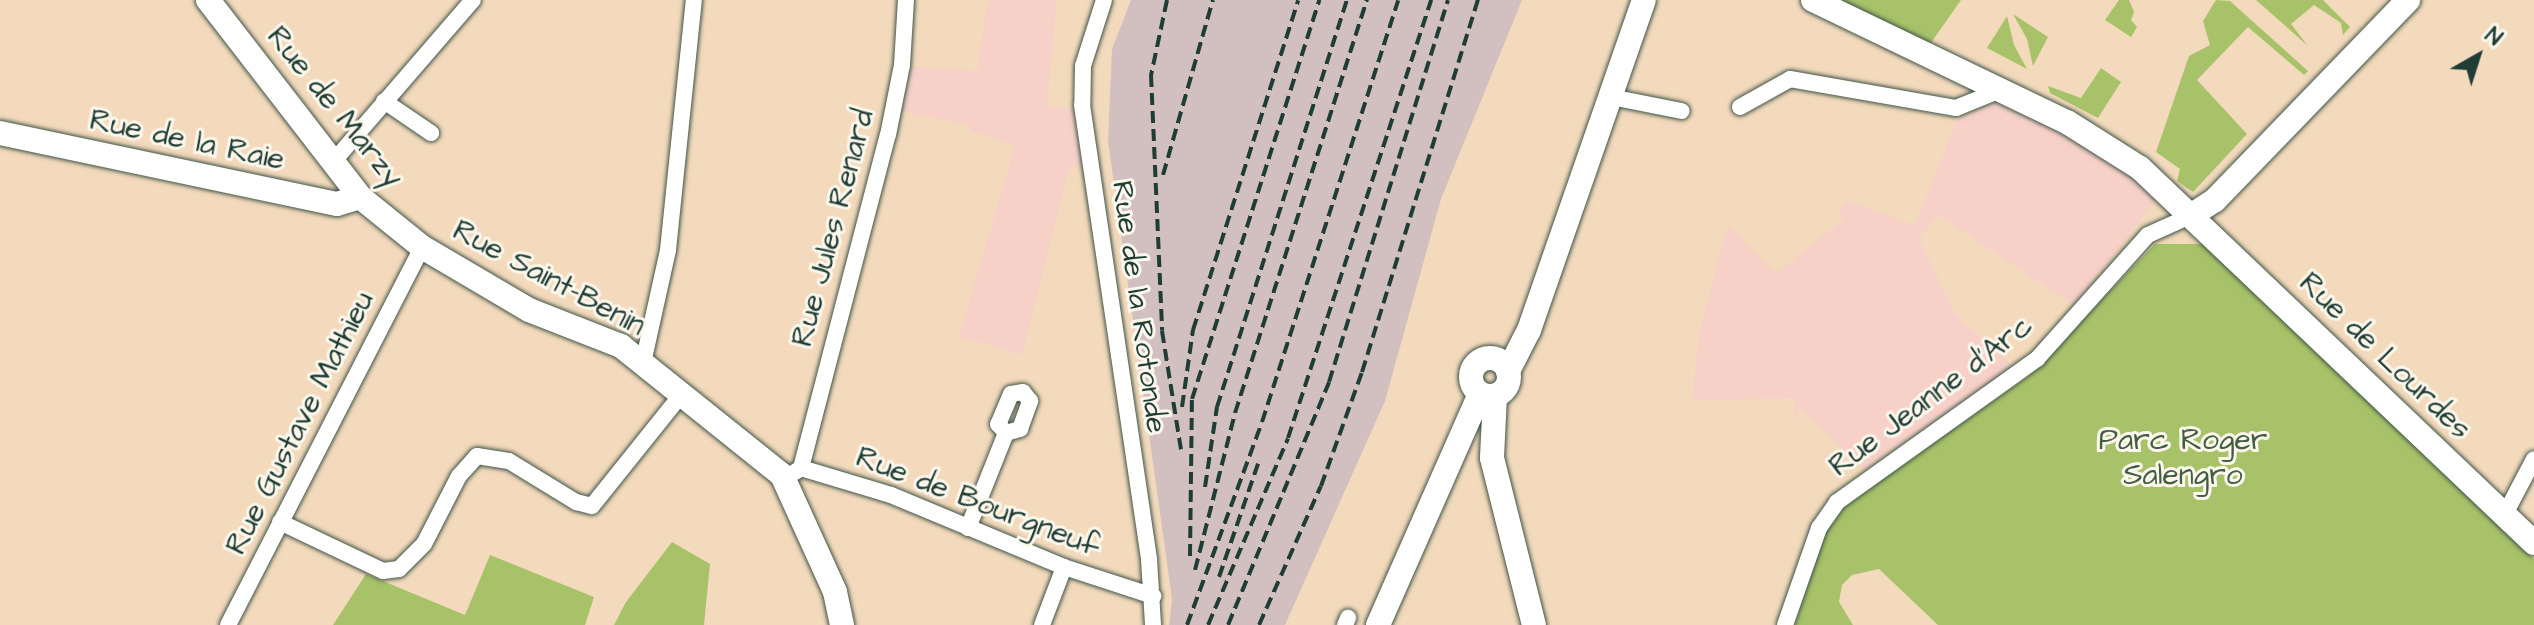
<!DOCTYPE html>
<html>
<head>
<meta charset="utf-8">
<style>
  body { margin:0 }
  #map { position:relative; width:2534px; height:625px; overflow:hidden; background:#f4dabc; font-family:"Architects Daughter",sans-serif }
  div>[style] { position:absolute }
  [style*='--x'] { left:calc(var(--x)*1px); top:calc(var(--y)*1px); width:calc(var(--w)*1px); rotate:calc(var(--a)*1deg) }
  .built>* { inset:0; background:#f7d1c8 }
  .industrial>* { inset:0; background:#d2bfc0 }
  .green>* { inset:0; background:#a8c269 }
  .roads { filter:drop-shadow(0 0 2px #3f5548) drop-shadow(0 0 2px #3f5548) }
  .street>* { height:16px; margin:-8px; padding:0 8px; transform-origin:8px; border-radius:8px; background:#fff }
  .secondary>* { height:24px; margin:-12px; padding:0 12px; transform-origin:12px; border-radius:12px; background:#fff }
  .secondary>.ring { margin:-12px; padding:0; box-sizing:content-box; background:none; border:24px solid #fff; border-radius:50% }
  .rail>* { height:4px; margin-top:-2px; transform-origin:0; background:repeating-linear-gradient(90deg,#1f3d34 0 12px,transparent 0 18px) }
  span { translate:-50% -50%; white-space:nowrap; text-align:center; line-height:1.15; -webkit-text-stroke:6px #fbf7ec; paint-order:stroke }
  .street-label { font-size:30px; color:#1f3d34 }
  .park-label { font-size:30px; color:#415e41 }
  .north { position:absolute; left:2438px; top:16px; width:80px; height:80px; -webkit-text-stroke:6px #fbf7ec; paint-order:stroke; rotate:39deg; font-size:22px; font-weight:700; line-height:32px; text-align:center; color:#1f3d34 }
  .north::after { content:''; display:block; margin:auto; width:28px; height:36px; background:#1f3d34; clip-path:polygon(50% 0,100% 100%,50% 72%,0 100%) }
</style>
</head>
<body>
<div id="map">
  <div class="built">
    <div style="clip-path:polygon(988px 0,1057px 0,1047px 106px,1074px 109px,1082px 166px,1069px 168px,1022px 355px,959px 337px,1015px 146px,971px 131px,971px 126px,901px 111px,909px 66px,977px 71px)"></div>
    <div style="clip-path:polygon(1995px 99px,2089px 145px,2157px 198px,2075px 306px,1938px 215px,1919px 239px,1956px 315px,2011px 365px,1999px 377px,1865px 469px,1798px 406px,1798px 436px,1794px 398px,1692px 401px,1699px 334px,1728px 224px,1776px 273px,1843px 220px,1839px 210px,1848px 201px,1915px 225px,1958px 119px)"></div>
  </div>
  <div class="industrial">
    <div style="clip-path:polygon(1131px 0,1522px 0,1441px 199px,1385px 401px,1285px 625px,1169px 625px,1172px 599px,1108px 141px,1112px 49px)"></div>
  </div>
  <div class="green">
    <div style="clip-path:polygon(1833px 0,1961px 0,1928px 47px)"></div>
    <div style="clip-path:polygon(2119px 0,2129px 0,2134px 12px,2131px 20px,2137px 27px,2131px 37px,2105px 20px)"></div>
    <div style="clip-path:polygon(2216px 0,2230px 1px,2308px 71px,2304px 75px,2248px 27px,2197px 80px,2247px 134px,2193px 192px,2177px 181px,2180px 169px,2156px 152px,2189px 56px,2210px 45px,2203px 21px)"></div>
    <div style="clip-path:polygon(2256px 0,2323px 0,2350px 27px,2343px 35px,2341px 23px,2314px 5px,2291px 24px,2308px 46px)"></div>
    <div style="clip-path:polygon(2013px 14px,2048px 37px,2033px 66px,2027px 39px)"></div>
    <div style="clip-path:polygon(2007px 16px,2014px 45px,2027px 69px,1987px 48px)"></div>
    <div style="clip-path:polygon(2101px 68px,2121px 82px,2098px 118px,2050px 93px,2048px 86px,2081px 98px)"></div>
    <div style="clip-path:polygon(2155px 244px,2203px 244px,2534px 559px,2534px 625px,1938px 625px,1879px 569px,1852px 575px,1842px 585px,1839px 602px,1853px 625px,1795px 625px,1823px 531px,1848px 503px,2029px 376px)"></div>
    <div style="clip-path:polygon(672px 542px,710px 564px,704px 625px,614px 625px,626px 602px)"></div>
    <div style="clip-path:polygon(490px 555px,594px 597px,585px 625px,333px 625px,366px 574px,465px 615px)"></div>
  </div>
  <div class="roads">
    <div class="street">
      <div style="--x:1104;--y:0;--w:69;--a:107.7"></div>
      <div style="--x:1083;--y:66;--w:39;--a:91"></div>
      <div style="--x:1082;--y:105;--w:459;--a:81.6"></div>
      <div style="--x:1149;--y:559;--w:66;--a:86.5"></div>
      <div style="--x:1611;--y:97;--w:72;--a:11.2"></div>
      <div style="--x:384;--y:101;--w:57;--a:34.2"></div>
      <div style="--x:1740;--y:107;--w:57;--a:-29.2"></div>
      <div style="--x:1790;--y:79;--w:169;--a:9.9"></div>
      <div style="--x:1956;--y:108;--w:45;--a:-22"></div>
      <div style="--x:333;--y:162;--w:214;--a:-49.2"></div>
      <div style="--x:643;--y:363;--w:116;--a:-77.5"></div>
      <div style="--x:668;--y:250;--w:251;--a:-84.1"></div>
      <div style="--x:801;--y:468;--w:344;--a:-75.4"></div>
      <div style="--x:888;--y:135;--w:71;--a:-78.7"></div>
      <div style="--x:902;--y:65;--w:65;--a:-86.5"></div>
      <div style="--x:795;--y:472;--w:7;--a:-34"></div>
      <div style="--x:801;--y:468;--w:94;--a:16.7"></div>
      <div style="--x:891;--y:495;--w:187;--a:22.6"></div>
      <div style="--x:1064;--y:567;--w:94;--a:18"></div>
      <div style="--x:2504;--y:516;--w:64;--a:-62.2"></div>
      <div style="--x:280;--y:522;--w:114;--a:25.4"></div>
      <div style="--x:383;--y:571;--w:16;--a:-7"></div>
      <div style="--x:399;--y:569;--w:35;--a:-45"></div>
      <div style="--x:424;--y:544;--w:76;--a:-62.8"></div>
      <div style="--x:459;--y:476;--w:27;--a:-48"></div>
      <div style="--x:477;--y:456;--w:32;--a:9"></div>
      <div style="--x:509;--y:461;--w:79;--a:31.5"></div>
      <div style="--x:576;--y:502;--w:16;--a:14"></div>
      <div style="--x:592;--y:506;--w:142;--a:-51.3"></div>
      <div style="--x:968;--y:528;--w:102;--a:-68.2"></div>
      <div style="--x:1006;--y:433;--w:15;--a:-16"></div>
      <div style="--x:1020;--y:429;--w:30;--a:-70"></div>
      <div style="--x:1030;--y:401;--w:11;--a:-128"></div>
      <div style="--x:1023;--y:392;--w:12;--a:171"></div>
      <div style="--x:1011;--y:394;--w:33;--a:113"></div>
      <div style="--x:998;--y:424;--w:12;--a:48"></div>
      <div style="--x:228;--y:625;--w:425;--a:-62.8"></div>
      <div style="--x:1042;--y:625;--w:62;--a:-69.2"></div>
      <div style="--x:1345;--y:625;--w:8;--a:-67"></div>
      <div style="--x:1785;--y:625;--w:103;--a:-70.7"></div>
      <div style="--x:1819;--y:528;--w:32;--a:-55"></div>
      <div style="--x:1837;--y:502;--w:246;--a:-35.6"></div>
      <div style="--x:2037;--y:359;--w:166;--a:-48.2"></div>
      <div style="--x:2148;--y:235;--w:48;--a:-24.4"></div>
    </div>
    <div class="secondary">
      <div style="--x:208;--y:0;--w:249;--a:52.3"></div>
      <div style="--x:360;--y:197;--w:80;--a:38.9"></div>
      <div style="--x:422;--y:247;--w:124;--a:30.5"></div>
      <div style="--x:529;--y:310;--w:99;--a:21.4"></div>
      <div style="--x:621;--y:346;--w:206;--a:38.7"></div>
      <div style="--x:782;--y:475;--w:128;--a:65.6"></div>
      <div style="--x:835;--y:592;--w:34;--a:78"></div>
      <div style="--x:1813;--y:0;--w:282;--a:25.7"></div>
      <div style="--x:2067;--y:122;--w:86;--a:32.2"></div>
      <div style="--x:2140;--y:168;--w:544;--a:43.58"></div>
      <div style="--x:0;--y:133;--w:344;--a:11.9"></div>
      <div style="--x:337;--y:204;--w:24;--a:-17"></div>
      <div style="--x:2192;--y:215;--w:27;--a:-33"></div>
      <div style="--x:2215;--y:200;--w:278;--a:-46"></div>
      <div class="ring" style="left:1471px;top:358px;width:14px;height:14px"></div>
      <div style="--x:1508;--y:371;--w:46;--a:-62.9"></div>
      <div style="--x:1529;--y:330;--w:349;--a:-70.8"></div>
      <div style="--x:1495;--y:396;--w:62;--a:92.8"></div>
      <div style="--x:1492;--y:458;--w:172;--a:75.9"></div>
      <div style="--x:1378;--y:625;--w:253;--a:-66.2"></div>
    </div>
  </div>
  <div class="rail">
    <div style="--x:1167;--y:0;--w:77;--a:102"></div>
    <div style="--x:1151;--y:75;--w:256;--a:87.5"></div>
    <div style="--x:1162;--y:331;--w:120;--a:80.9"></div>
    <div style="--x:1163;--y:175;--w:182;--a:-74.1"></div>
    <div style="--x:1182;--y:407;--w:78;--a:-81.9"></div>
    <div style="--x:1193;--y:330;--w:346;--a:-72.3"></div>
    <div style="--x:1205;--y:487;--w:81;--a:-81.5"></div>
    <div style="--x:1217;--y:407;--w:427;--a:-72.3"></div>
    <div style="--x:1190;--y:556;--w:157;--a:-89.3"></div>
    <div style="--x:1192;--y:399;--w:419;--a:-72.3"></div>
    <div style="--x:1195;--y:570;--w:162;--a:-75.7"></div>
    <div style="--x:1235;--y:413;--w:434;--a:-72.3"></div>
    <div style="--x:1219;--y:577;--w:120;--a:-71"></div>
    <div style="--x:1187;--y:625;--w:216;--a:-69.7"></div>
    <div style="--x:1262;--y:422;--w:443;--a:-72.1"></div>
    <div style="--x:1208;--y:625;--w:203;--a:-66.8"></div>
    <div style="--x:1288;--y:438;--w:461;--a:-71.9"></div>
    <div style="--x:1228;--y:625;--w:263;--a:-67.4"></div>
    <div style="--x:1329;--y:382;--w:400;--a:-72.7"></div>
    <div style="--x:1259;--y:625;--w:152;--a:-66"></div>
    <div style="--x:1321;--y:486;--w:121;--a:-70.2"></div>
    <div style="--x:1362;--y:372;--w:390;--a:-72.7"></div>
  </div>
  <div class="street-label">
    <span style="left:335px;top:107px;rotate:51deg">Rue de Marzy</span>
    <span style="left:187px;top:140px;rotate:12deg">Rue de la Raie</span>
    <span style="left:833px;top:228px;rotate:-75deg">Rue Jules Renard</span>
    <span style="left:549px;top:278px;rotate:28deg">Rue Saint-Benin</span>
    <span style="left:1139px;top:307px;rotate:82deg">Rue de la Rotonde</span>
    <span style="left:2385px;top:356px;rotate:44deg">Rue de Lourdes</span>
    <span style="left:1931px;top:396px;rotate:-37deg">Rue Jeanne d'Arc</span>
    <span style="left:300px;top:423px;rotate:-63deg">Rue Gustave Mathieu</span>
    <span style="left:978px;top:502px;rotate:21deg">Rue de Bourgneuf</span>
  </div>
  <div class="park-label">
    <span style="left:2183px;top:457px">Parc Roger<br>Salengro</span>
  </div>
  <div class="north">N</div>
</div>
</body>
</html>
